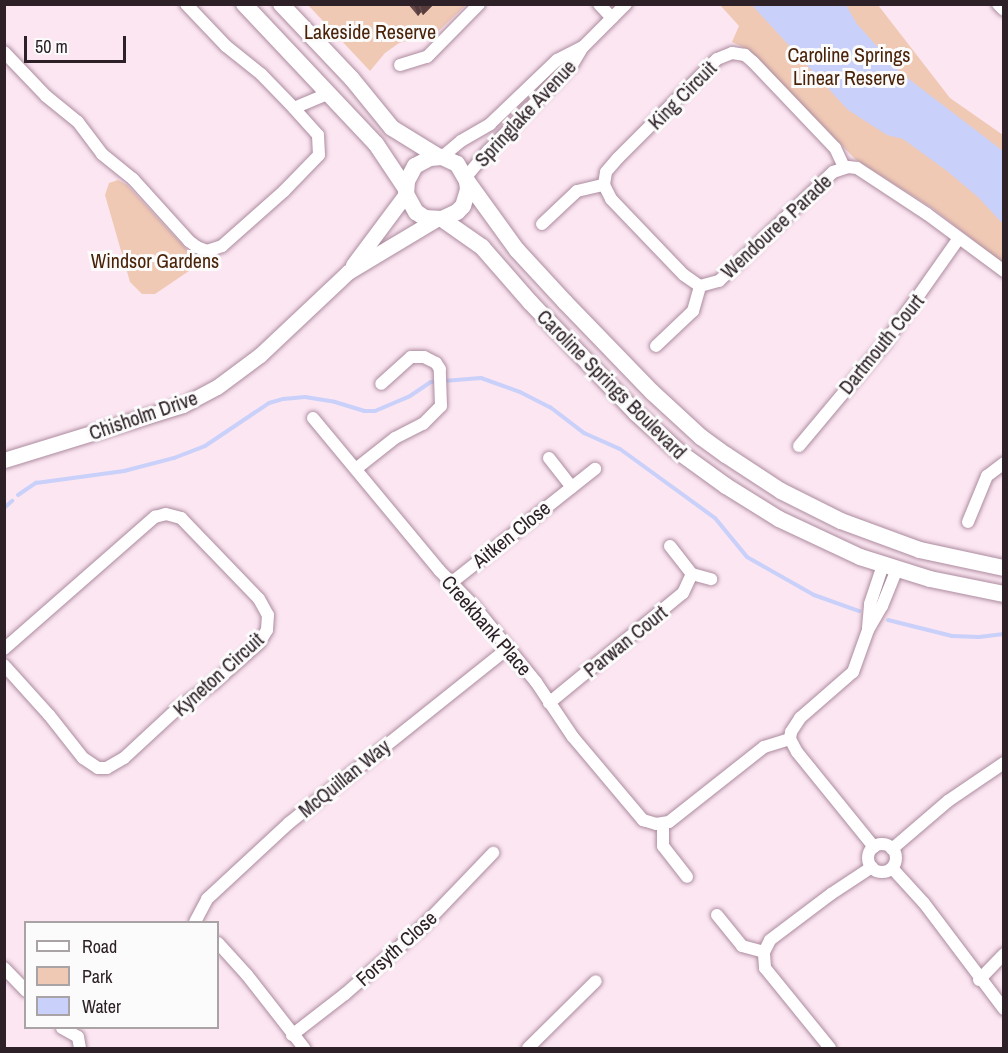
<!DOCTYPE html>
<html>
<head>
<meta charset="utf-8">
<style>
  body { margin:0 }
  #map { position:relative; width:1008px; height:1053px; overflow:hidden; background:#fce6f2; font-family:"Archivo Narrow",sans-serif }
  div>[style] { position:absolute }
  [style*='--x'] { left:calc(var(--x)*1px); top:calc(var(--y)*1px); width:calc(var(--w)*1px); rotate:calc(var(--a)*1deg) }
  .green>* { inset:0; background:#f0c9b5 }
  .water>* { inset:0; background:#c9d0f9 }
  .stream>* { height:4px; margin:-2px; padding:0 2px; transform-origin:2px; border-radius:2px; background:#c9d0f9 }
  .roads { filter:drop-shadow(0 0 2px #ac8b9e) drop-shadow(0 0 2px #ac8b9e) }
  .minor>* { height:12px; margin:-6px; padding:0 6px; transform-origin:6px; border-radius:6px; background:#fff }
  .minor>.ring { margin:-6px; padding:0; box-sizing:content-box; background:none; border:12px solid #fff; border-radius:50% }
  .tertiary>* { height:15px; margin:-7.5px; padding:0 7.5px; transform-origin:7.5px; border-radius:7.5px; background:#fff }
  .secondary>* { height:16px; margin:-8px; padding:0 8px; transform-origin:8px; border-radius:8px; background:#fff }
  .wall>* { inset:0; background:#6c4d4d }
  .shaded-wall>* { inset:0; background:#583e3f }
  span { translate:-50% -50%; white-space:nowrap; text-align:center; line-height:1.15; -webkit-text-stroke:6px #fbfbfb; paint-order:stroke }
  .park-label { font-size:20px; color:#492208 }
  .street-label { font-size:20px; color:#2d2027 }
  .frame { position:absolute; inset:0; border:6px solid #2d2027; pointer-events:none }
  .legend { position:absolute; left:24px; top:921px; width:195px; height:108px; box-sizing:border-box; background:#fbfbfb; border:2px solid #a9a3a6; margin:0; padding:8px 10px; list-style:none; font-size:18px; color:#2d2027 }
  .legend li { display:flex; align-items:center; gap:12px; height:30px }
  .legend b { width:30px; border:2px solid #a9a3a6 }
  .scale { position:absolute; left:24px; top:36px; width:102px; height:27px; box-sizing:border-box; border:3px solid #2d2027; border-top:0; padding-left:8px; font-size:18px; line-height:21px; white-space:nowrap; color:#2d2027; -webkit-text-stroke:4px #fbfbfb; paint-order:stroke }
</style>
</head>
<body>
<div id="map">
  <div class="green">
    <div style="clip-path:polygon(308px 5px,466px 5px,429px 40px,414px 39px,399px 43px,385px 53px,370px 71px)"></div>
    <div style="clip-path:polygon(720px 5px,878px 5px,950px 98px,1003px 135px,1003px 263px,932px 208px,855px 159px,749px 50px,732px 42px,739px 26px)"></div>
    <div style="clip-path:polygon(118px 180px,127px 185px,192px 255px,189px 271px,155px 294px,142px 294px,130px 282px,105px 195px,109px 183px)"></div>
  </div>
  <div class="water">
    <div style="clip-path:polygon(752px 5px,846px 5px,857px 24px,901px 73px,1003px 151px,1003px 224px,978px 197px,947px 171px,903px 139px,887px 135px,848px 110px)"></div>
  </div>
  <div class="stream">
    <div style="--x:18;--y:495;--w:22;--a:-34"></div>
    <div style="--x:36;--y:483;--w:89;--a:-7.8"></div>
    <div style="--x:124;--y:471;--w:52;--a:-14.6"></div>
    <div style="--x:174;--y:458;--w:33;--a:-21"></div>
    <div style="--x:205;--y:446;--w:77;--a:-33.9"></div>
    <div style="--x:269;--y:403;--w:15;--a:-16"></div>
    <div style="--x:283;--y:399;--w:22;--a:-5"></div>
    <div style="--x:305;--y:397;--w:30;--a:9"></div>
    <div style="--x:335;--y:402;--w:30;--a:17"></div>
    <div style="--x:364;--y:411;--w:11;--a:0"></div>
    <div style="--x:375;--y:411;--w:38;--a:-23"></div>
    <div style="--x:410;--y:396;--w:25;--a:-34"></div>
    <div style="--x:431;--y:382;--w:50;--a:-4.6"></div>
    <div style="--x:481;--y:378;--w:41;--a:19.7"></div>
    <div style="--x:520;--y:392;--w:34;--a:27"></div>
    <div style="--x:550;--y:407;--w:43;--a:37.4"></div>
    <div style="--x:584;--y:433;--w:39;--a:24"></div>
    <div style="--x:620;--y:449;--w:117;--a:36"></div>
    <div style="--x:715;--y:518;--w:50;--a:50.6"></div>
    <div style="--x:747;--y:557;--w:77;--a:29.6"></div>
    <div style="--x:814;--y:595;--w:48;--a:19.6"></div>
    <div style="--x:4;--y:508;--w:11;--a:-41"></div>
    <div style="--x:888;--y:620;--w:66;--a:14"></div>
    <div style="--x:952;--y:636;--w:27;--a:2"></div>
    <div style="--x:979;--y:637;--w:25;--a:-7"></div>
  </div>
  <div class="roads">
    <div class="minor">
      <div style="--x:186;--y:4;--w:58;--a:46.4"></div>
      <div style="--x:226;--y:46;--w:45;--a:38.7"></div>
      <div style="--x:261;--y:74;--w:47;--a:45.9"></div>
      <div style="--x:294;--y:108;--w:38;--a:-23"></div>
      <div style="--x:599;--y:4;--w:19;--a:47"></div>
      <div style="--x:998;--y:4;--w:8;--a:45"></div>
      <div style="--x:4;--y:52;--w:61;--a:46.3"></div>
      <div style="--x:46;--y:96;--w:41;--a:39.1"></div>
      <div style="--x:78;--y:122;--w:40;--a:53"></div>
      <div style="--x:102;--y:154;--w:40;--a:39"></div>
      <div style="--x:133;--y:179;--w:84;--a:47.9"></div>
      <div style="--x:189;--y:241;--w:10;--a:37"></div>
      <div style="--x:197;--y:247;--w:11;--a:22"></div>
      <div style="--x:207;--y:251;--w:16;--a:-18"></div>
      <div style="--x:222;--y:246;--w:83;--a:-41.6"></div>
      <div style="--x:284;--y:191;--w:50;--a:-45.8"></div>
      <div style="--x:319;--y:155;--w:20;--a:-93"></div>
      <div style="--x:318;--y:135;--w:36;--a:-132"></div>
      <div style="--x:400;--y:65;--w:28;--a:-17"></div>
      <div style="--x:427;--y:57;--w:74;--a:-45.5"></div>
      <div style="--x:442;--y:157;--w:25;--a:-40"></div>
      <div style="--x:461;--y:141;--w:34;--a:-30"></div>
      <div style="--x:490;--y:124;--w:93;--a:-43.7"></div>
      <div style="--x:557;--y:60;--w:29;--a:-27"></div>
      <div style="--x:844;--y:167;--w:21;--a:-115"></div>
      <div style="--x:835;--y:148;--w:119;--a:-133.6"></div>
      <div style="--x:753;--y:62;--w:11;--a:-139"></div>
      <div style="--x:745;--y:55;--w:13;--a:-171"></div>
      <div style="--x:732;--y:53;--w:16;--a:158"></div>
      <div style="--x:717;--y:59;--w:140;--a:135"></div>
      <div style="--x:618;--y:158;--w:18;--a:131"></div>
      <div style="--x:606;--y:172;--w:13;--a:99"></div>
      <div style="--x:604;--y:185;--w:16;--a:63"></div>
      <div style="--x:611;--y:199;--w:105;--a:46.2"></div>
      <div style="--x:684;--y:275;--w:19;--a:35"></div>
      <div style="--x:700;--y:286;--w:20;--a:-15"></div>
      <div style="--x:719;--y:281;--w:158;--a:-43.7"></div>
      <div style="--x:833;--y:172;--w:16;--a:-18"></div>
      <div style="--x:848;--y:167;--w:9;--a:6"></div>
      <div style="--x:857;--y:168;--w:84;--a:33.3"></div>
      <div style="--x:927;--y:214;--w:96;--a:36.5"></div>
      <div style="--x:466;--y:177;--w:35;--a:-50"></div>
      <div style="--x:489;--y:150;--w:119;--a:-45.7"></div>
      <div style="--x:572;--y:65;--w:21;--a:-59"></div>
      <div style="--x:583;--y:47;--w:61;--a:-45"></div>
      <div style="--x:542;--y:224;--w:48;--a:-43.3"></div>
      <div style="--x:577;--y:191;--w:28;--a:-13"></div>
      <div style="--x:656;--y:346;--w:51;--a:-43.4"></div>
      <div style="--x:693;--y:311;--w:26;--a:-74"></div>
      <div style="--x:313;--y:418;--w:197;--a:50.3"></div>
      <div style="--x:439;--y:570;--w:52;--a:45.8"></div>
      <div style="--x:475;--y:607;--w:97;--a:50.9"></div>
      <div style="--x:536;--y:682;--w:66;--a:56.1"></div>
      <div style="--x:573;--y:737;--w:109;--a:49.9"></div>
      <div style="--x:643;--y:820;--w:14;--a:17"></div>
      <div style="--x:656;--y:824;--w:13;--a:-9"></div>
      <div style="--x:669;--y:822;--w:121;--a:-38.3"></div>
      <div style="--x:764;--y:747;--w:27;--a:-17"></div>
      <div style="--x:799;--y:446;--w:134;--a:-50.1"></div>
      <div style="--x:885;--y:343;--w:128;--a:-54.8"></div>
      <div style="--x:549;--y:458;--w:37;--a:52"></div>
      <div style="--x:357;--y:468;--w:48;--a:-38.3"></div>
      <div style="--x:395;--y:438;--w:31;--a:-27"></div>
      <div style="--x:423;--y:424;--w:25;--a:-45"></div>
      <div style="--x:441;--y:406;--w:37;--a:-92"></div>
      <div style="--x:440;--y:369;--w:7;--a:-124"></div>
      <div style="--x:436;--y:363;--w:13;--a:-153"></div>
      <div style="--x:424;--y:357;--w:13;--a:180"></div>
      <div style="--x:411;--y:357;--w:40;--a:138"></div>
      <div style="--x:968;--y:522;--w:50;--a:-67.6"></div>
      <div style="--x:987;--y:476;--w:21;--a:-37"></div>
      <div style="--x:670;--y:546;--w:36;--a:52"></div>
      <div style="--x:692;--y:574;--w:20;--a:15"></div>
      <div style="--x:451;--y:583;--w:184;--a:-38.4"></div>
      <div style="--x:868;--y:628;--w:24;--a:-85"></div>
      <div style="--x:870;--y:604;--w:41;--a:-71.6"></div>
      <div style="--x:4;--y:649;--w:201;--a:-41.2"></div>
      <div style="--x:155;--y:517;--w:11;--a:-15"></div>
      <div style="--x:166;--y:514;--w:16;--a:15"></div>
      <div style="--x:181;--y:518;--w:112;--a:46.1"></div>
      <div style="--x:259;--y:599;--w:18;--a:61"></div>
      <div style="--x:268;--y:615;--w:15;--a:94"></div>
      <div style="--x:267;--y:630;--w:15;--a:122"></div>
      <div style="--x:259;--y:643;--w:60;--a:138.4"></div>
      <div style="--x:214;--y:683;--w:45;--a:144.9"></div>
      <div style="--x:177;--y:709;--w:72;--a:137.2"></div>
      <div style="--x:124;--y:758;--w:20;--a:150"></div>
      <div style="--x:107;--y:768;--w:9;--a:180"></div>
      <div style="--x:98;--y:768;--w:18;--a:-146"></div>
      <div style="--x:83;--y:758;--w:55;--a:-128.3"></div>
      <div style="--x:49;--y:715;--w:67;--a:-132"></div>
      <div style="--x:549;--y:703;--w:173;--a:-39.4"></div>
      <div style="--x:683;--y:593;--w:21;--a:-65"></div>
      <div style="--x:663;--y:824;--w:22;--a:90"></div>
      <div style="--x:663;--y:846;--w:39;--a:52"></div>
      <div class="ring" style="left:868px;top:844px;width:16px;height:16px"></div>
      <div style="--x:874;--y:847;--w:122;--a:-129"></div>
      <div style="--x:797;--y:752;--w:15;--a:-118"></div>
      <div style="--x:790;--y:739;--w:7;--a:-82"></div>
      <div style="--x:791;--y:732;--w:17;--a:-57"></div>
      <div style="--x:800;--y:718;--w:70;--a:-41"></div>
      <div style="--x:853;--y:672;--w:45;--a:-70.3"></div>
      <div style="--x:868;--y:630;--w:28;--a:-60"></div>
      <div style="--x:882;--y:606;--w:40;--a:-68"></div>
      <div style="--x:892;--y:849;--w:74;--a:-40.6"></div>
      <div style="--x:948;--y:801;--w:68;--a:-34.2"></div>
      <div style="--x:892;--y:868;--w:47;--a:47.6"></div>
      <div style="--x:924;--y:903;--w:133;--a:53"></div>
      <div style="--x:717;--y:915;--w:40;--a:51"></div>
      <div style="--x:742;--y:946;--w:23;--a:15"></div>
      <div style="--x:195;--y:922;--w:26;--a:-62"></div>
      <div style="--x:207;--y:899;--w:112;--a:-42.8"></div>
      <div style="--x:289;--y:823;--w:280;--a:-38.6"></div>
      <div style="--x:218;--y:943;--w:43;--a:47.8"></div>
      <div style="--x:247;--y:975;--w:93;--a:52"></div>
      <div style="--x:4;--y:968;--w:32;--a:46"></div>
      <div style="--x:979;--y:980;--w:36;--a:-46"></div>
      <div style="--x:62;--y:1028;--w:18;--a:29"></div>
      <div style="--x:78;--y:1037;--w:11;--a:80"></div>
      <div style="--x:292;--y:1035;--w:67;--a:-37.7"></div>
      <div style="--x:345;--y:994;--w:102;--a:-41"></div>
      <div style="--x:422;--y:927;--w:103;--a:-46.2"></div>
      <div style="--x:528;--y:1048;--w:95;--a:-44.6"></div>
      <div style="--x:830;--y:1048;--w:103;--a:-129.1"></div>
      <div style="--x:765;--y:968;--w:16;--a:-94"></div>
      <div style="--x:764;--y:952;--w:13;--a:-63"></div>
      <div style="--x:770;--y:940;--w:76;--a:-37"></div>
      <div style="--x:831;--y:894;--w:49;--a:-33.4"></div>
    </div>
    <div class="tertiary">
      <div style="--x:353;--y:265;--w:89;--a:-53.3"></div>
      <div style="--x:4;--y:460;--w:187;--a:-17.1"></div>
      <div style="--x:183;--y:405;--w:38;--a:-28"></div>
      <div style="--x:217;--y:387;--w:54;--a:-36.7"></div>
      <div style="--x:260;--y:355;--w:121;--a:-43.3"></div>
      <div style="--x:348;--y:272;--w:101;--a:-30.9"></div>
    </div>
    <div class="secondary">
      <div style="--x:244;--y:4;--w:192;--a:46.7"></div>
      <div style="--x:376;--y:144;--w:54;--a:56.3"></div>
      <div style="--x:281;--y:4;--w:103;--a:46.6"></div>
      <div style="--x:352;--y:79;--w:63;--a:50.8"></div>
      <div style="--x:392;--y:128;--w:55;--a:31.7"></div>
      <div style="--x:467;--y:181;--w:85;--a:54.1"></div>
      <div style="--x:517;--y:250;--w:71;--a:47.3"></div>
      <div style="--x:565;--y:302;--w:125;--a:46"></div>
      <div style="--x:652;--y:392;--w:67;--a:42.6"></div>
      <div style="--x:701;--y:437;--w:31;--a:36"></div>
      <div style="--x:726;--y:455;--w:66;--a:33.2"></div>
      <div style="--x:781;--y:491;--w:67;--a:26.6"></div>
      <div style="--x:841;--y:521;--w:84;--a:20.2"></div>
      <div style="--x:920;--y:550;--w:86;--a:12.1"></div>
      <div style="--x:442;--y:219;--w:17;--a:-25"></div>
      <div style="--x:457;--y:212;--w:8;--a:-45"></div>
      <div style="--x:463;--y:206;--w:17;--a:-73"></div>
      <div style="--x:468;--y:190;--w:9;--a:-96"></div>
      <div style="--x:467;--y:181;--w:20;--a:-120"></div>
      <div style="--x:457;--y:164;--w:17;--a:-155"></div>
      <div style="--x:442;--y:157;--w:12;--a:175"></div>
      <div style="--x:430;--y:158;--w:17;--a:152"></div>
      <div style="--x:415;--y:166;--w:17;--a:118"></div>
      <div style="--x:407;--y:181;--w:13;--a:94"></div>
      <div style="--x:406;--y:194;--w:21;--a:61"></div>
      <div style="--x:416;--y:212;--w:11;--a:34"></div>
      <div style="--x:425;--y:218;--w:17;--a:3"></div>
      <div style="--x:442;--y:219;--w:49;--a:35"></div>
      <div style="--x:482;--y:247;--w:73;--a:48.9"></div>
      <div style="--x:530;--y:302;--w:153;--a:46.3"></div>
      <div style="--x:636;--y:413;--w:58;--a:42.2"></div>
      <div style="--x:679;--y:452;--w:58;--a:35.9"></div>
      <div style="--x:726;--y:486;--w:62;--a:31.9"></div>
      <div style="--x:779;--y:519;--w:89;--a:25.1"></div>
      <div style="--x:860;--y:557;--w:73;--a:17.4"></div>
      <div style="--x:930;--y:579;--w:76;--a:11.5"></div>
    </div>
  </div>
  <div class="wall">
    <div style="clip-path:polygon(408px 4px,434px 4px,423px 15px,421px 12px,418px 16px)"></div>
  </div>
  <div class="shaded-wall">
    <div style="clip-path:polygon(414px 4px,418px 4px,421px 12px,418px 16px)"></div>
    <div style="clip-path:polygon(420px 4px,434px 4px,423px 15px)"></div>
  </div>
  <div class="park-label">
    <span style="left:370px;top:31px">Lakeside Reserve</span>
    <span style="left:849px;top:66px">Caroline Springs<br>Linear Reserve</span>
    <span style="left:155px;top:260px">Windsor Gardens</span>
  </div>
  <div class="street-label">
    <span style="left:682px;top:95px;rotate:-45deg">King Circuit</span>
    <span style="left:525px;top:113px;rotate:-47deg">Springlake Avenue</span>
    <span style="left:776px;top:226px;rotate:-43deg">Wendouree Parade</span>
    <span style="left:881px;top:344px;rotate:-51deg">Dartmouth Court</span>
    <span style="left:612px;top:384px;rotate:45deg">Caroline Springs Boulevard</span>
    <span style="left:143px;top:415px;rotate:-19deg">Chisholm Drive</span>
    <span style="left:511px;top:534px;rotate:-39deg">Aitken Close</span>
    <span style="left:487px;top:625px;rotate:49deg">Creekbank Place</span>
    <span style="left:625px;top:641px;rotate:-39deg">Parwan Court</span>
    <span style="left:218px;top:674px;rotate:-42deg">Kyneton Circuit</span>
    <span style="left:344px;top:778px;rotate:-39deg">McQuillan Way</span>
    <span style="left:396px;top:948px;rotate:-42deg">Forsyth Close</span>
  </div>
  <div class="frame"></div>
  <ul class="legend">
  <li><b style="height:8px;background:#fff"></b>Road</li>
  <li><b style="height:16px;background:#f0c9b5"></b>Park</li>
  <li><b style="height:16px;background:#c9d0f9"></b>Water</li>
  </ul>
  <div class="scale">50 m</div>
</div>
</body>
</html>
